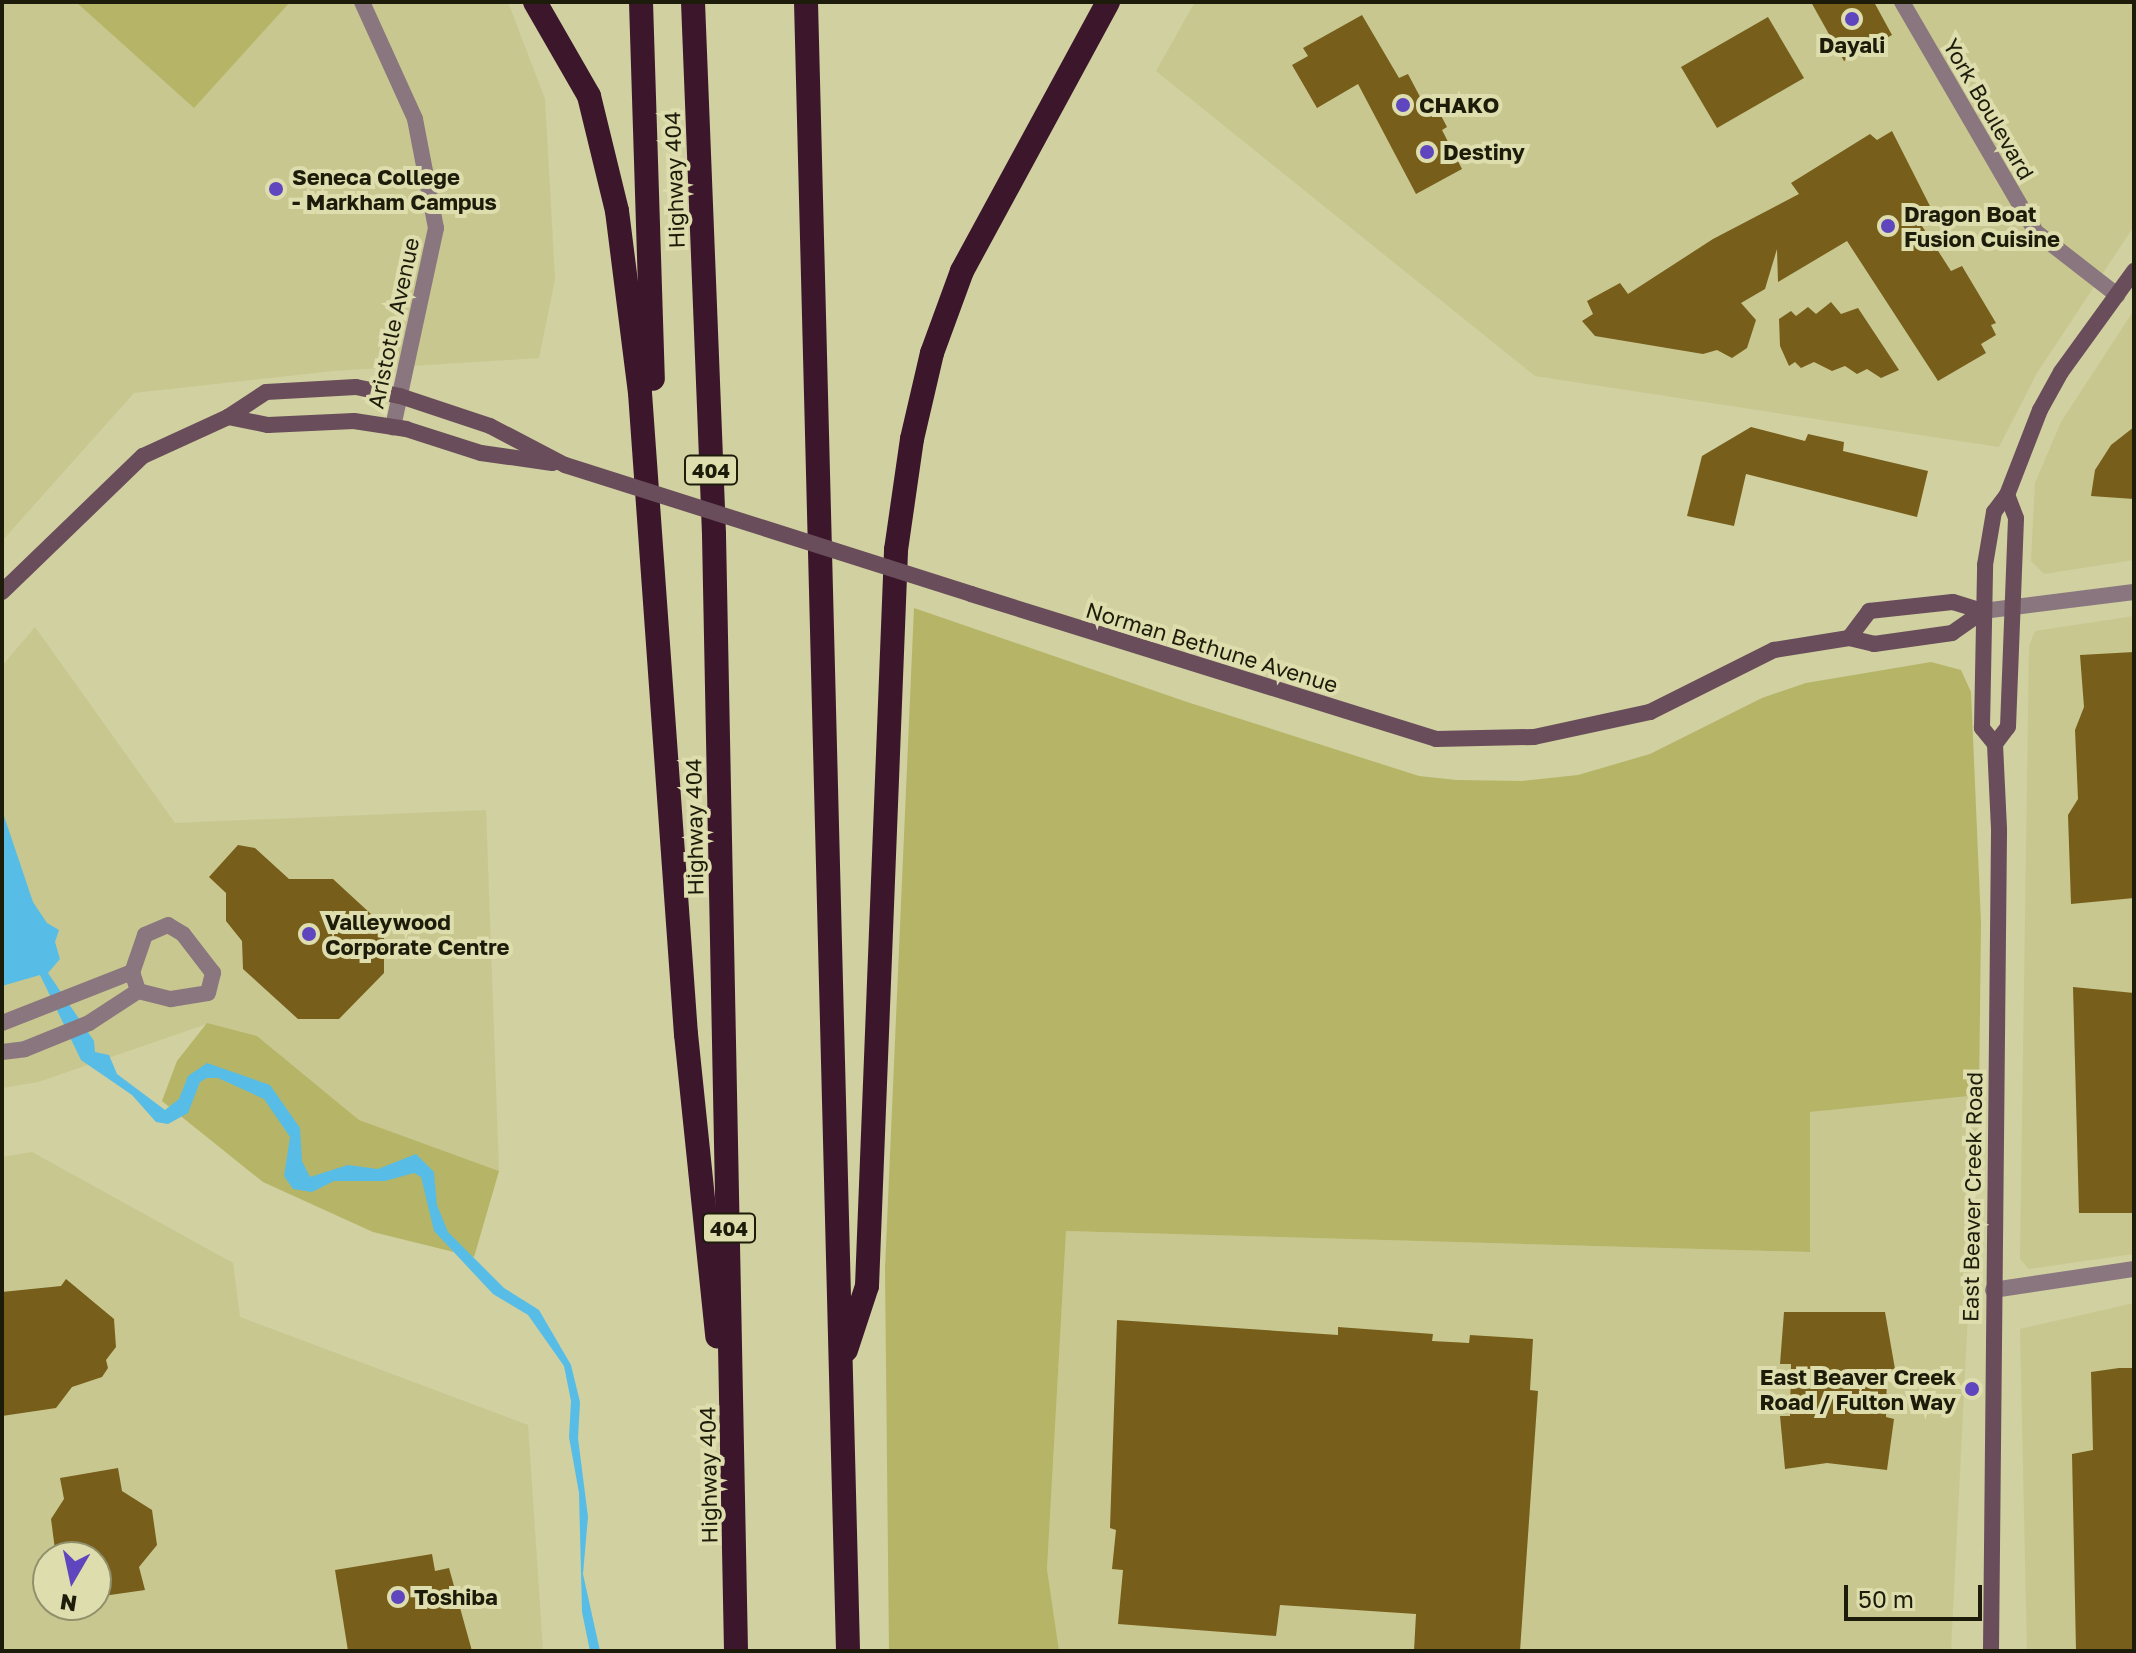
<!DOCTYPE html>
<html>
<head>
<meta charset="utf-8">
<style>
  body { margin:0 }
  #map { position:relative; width:2136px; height:1653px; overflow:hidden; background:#d0d0a0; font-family:"Golos Text",sans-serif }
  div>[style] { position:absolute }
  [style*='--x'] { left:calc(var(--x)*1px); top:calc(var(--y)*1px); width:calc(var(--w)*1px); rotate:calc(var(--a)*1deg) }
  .built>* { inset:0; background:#c8c78f }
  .green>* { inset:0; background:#b6b466 }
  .water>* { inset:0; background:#57bde6 }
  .building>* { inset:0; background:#775e1b }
  .street>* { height:16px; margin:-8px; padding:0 8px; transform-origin:8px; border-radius:8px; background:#8a767f }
  .secondary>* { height:16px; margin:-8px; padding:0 8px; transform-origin:8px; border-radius:8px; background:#694d5b }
  .highway>* { height:24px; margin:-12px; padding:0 12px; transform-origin:12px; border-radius:12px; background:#3c172c }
  .secondary-bridge>* { height:16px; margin:-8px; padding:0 8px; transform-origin:8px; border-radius:8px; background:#694d5b }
  .dots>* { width:22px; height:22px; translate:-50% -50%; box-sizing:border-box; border:4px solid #ddddad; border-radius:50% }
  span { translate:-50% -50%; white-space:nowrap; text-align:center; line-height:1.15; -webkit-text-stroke:8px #ddddad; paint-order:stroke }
  .shield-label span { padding:2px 6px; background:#ddddad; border:2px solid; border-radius:6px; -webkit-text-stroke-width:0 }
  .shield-label { font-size:20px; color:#1d1c0a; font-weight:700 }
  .poi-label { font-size:22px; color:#1d1c0a; font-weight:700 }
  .left { translate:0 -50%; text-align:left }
  .right { translate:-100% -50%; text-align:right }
  .street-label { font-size:22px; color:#1d1c0a }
  .frame { position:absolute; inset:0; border:4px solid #1d1c0a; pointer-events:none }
  .north { position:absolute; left:32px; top:1541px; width:80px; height:80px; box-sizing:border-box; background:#ddddad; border:2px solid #90906c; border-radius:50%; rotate:189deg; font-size:22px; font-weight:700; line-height:32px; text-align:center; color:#1d1c0a }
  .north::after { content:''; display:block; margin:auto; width:28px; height:36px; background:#5f46be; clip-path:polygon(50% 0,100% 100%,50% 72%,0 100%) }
  .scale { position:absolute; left:1844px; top:1585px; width:138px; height:36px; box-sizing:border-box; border:4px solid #1d1c0a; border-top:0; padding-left:10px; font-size:24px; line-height:28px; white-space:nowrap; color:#1d1c0a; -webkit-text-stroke:6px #ddddad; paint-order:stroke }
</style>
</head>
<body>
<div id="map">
  <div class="built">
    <div style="clip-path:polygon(2px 2px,508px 2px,545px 99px,555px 279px,539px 358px,333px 371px,134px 393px,2px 541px)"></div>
    <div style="clip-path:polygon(1195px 2px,2134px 2px,2134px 226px,2037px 373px,1999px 447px,1535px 376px,1156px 71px)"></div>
    <div style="clip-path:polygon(2134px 310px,2134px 560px,2044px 574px,2031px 561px,2035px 483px,2061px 422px)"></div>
    <div style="clip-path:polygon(2134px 616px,2134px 1254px,2029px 1269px,2020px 1259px,2029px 646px,2035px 631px)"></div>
    <div style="clip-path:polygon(35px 627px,175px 823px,486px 810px,499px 1171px,359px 1120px,257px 1036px,207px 1024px,38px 1082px,2px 1088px,2px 666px)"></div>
    <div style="clip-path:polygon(1979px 1095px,1951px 1651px,1059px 1651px,1047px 1569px,1066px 1231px,1810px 1252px,1810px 1112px)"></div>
    <div style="clip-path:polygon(evenodd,32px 1152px,233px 1263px,240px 1317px,528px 1425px,543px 1651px,2px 1651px,2px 1157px,32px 1152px,48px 1557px,96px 1557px,96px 1605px,48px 1605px,48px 1557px)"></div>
    <div style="clip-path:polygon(2134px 1303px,2134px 1651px,2027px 1651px,2020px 1329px)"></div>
  </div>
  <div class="green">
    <div style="clip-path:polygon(76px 2px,290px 2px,194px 108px)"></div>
    <div style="clip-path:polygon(914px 608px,1187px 702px,1419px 776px,1456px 780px,1522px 781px,1578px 775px,1650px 754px,1762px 698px,1806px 683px,1931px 662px,1961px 670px,1971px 692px,1981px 923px,1979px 1095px,1810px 1112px,1810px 1252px,1066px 1231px,1047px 1569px,1059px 1651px,889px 1651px,885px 1269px)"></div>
    <div style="clip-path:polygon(207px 1023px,257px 1036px,359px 1120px,499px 1171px,474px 1257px,373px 1232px,263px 1182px,162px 1101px,177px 1061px)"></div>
  </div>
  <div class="water">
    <div style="clip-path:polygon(2px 810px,33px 902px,47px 923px,59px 930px,55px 942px,60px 959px,48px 973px,94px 1041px,95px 1052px,109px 1055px,117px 1074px,165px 1110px,179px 1099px,188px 1076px,207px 1063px,270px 1085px,300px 1128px,302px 1161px,310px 1177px,348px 1165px,378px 1169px,416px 1154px,434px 1172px,437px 1205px,448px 1232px,504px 1288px,539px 1310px,571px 1365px,580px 1402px,578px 1438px,588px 1517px,583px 1574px,600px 1651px,590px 1651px,582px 1612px,579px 1493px,569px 1437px,571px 1401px,564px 1366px,528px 1315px,493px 1294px,434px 1231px,421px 1177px,414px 1173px,385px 1181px,334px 1181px,312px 1192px,293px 1189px,284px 1176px,290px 1137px,264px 1099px,218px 1078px,207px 1078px,200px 1082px,188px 1113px,168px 1124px,156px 1122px,132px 1095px,81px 1060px,40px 975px,2px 986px)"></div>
  </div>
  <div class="building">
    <div style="clip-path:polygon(1811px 2px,1874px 2px,1892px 35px,1844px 61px)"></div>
    <div style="clip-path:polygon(1362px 15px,1399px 78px,1408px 74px,1427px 110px,1436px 106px,1447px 127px,1442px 130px,1462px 169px,1416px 194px,1358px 84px,1317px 108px,1292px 65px,1308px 56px,1303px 48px)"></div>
    <div style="clip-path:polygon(1768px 17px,1804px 78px,1717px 128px,1681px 67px)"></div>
    <div style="clip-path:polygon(1892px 131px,1934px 214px,1920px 223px,1951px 271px,1962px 266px,1996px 323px,1991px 325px,1996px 335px,1981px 344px,1986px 353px,1938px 381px,1847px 241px,1778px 282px,1777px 249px,1765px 289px,1741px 303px,1756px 320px,1747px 348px,1732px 358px,1717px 350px,1703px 354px,1595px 336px,1582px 321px,1593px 314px,1587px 301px,1620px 283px,1628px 294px,1713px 239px,1799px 194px,1791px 183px,1870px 134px,1877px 140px)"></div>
    <div style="clip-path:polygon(1831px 302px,1841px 314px,1858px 308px,1899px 370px,1881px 378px,1867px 369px,1857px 374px,1845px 366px,1832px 371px,1814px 362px,1801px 368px,1795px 362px,1789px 366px,1780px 346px,1779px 319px,1791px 311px,1796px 316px,1808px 307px,1816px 314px)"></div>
    <div style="clip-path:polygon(1751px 427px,1805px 441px,1808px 434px,1844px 442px,1843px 451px,1928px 471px,1917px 517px,1746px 474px,1734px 526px,1687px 516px,1702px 456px)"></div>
    <div style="clip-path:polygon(2134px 427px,2134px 499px,2091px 496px,2095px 470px,2111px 445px)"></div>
    <div style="clip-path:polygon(2134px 652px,2134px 898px,2071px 904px,2068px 815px,2078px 799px,2075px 730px,2084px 707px,2080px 655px)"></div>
    <div style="clip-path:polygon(238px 845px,255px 848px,289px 879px,333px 879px,384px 926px,384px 973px,339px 1019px,298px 1019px,243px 969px,242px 941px,226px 921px,226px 893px,209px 877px)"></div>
    <div style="clip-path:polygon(2073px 987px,2134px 993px,2134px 1213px,2079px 1213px)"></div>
    <div style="clip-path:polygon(66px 1279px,114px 1319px,116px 1347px,106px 1360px,108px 1368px,102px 1377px,72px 1387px,56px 1408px,2px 1416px,2px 1292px,61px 1286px)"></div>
    <div style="clip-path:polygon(1784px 1312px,1885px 1312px,1895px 1369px,1887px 1370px,1886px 1417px,1894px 1419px,1887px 1470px,1827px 1463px,1785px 1469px,1780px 1416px,1790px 1416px,1791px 1364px,1780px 1364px)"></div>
    <div style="clip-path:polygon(1117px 1320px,1338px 1335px,1338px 1327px,1433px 1334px,1432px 1341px,1469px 1343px,1470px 1335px,1533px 1339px,1530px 1390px,1538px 1391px,1520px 1651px,1414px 1651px,1416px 1614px,1280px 1605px,1276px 1636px,1118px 1624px,1123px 1570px,1112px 1569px,1116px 1530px,1110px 1528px)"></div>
    <div style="clip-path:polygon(2119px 1368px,2134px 1368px,2134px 1651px,2076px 1651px,2072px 1454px,2093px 1450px,2091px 1372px)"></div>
    <div style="clip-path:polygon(118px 1468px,122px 1491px,152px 1510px,157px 1545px,139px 1567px,145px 1590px,96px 1597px,96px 1557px,56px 1557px,51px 1519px,64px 1499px,60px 1478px)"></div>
    <div style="clip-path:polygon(432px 1554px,435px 1571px,449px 1568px,472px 1651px,348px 1651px,335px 1570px)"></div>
  </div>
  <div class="street">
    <div style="--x:362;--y:2;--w:128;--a:65.6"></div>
    <div style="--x:415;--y:119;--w:111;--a:79.1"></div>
    <div style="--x:436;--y:228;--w:204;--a:102.2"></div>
    <div style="--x:1902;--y:2;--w:266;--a:59.8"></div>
    <div style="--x:2036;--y:232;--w:103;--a:37.9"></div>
    <div style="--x:1983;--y:611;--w:152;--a:-7.2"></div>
    <div style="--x:2;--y:1023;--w:140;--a:-21.4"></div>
    <div style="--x:2;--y:1052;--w:23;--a:-7"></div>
    <div style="--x:25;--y:1049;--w:69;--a:-22.1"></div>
    <div style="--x:89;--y:1023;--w:59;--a:-33.1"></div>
    <div style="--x:138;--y:991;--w:34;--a:14"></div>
    <div style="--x:171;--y:999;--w:37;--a:-9"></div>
    <div style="--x:208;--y:993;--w:21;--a:-76"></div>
    <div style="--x:213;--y:973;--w:49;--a:-127.6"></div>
    <div style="--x:183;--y:934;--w:17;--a:-149"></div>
    <div style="--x:168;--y:925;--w:25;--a:157"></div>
    <div style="--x:145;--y:935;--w:39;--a:109"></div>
    <div style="--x:132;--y:972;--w:20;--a:72"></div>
    <div style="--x:1993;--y:1290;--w:143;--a:-8.5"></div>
  </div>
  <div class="secondary">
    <div style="--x:228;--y:417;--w:41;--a:11.3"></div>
    <div style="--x:268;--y:425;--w:86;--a:-2.7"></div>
    <div style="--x:354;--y:421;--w:53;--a:8.7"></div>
    <div style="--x:406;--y:429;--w:79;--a:17.7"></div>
    <div style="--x:481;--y:453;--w:72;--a:8"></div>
    <div style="--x:2;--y:592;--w:196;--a:-44"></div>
    <div style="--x:143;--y:456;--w:94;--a:-24.6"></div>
    <div style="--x:228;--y:417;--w:45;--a:-33.3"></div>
    <div style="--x:266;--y:392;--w:90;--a:-3.2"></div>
    <div style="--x:356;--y:387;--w:45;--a:11.6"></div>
    <div style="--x:400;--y:396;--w:95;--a:18.4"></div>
    <div style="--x:490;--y:426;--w:85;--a:27.5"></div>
    <div style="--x:971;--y:594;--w:487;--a:17.3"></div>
    <div style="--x:1436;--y:739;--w:98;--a:-1.2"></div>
    <div style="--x:1534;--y:737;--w:119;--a:-12.2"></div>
    <div style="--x:1650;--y:712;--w:139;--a:-26.6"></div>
    <div style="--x:1774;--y:650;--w:76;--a:-9.1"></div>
    <div style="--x:1849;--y:638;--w:26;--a:13"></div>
    <div style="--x:1874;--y:644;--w:79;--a:-8"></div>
    <div style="--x:1952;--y:633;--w:38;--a:-35"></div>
    <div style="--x:1849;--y:638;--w:34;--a:-53"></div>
    <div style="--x:1869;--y:611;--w:84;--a:-6.1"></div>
    <div style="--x:1953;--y:602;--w:31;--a:17"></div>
    <div style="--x:1995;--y:744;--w:21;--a:-53"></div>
    <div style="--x:2008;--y:727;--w:209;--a:-87.8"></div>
    <div style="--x:2016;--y:518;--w:25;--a:-111"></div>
    <div style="--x:1991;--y:1651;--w:822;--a:-89.44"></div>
    <div style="--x:1999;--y:829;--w:85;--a:-92.7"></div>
    <div style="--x:1995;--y:744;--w:21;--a:-129"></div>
    <div style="--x:1982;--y:728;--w:163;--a:-88.9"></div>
    <div style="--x:1985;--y:565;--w:54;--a:-80.4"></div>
    <div style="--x:1994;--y:512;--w:21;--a:-53"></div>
    <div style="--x:2007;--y:495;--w:91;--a:-68.8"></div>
    <div style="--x:2040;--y:410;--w:43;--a:-61.1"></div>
    <div style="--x:2061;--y:372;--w:125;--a:-54.1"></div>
  </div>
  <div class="highway">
    <div style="--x:535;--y:2;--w:108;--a:60.1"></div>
    <div style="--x:589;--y:96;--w:118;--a:76.3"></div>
    <div style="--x:617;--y:211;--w:183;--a:82.8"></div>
    <div style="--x:640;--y:393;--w:643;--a:85.9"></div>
    <div style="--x:686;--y:1034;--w:304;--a:84.1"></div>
    <div style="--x:641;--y:2;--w:377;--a:88.2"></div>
    <div style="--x:693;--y:2;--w:533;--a:87.74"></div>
    <div style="--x:714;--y:535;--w:1116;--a:88.87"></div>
    <div style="--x:806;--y:2;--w:1650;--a:88.54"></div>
    <div style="--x:846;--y:1350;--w:67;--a:-71.8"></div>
    <div style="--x:867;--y:1286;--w:737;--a:-87.74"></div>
    <div style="--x:896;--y:550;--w:112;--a:-81.8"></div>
    <div style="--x:912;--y:439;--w:88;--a:-76.9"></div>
    <div style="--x:932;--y:353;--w:87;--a:-69.9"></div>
    <div style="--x:962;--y:271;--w:306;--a:-61.5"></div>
  </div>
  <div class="secondary-bridge">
    <div style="--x:565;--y:465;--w:426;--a:17.6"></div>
  </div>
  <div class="dots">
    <div style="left:1852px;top:19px;background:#5f46be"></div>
    <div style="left:1403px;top:105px;background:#5f46be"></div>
    <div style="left:1427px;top:152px;background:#5f46be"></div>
    <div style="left:276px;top:189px;background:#5f46be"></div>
    <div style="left:1888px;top:226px;background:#5f46be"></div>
    <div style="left:309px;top:934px;background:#5f46be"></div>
    <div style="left:1972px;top:1389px;background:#5f46be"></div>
    <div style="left:398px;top:1597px;background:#5f46be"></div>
  </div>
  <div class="shield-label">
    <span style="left:711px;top:470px">404</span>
    <span style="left:729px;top:1228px">404</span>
  </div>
  <div class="poi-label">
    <span style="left:1852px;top:45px">Dayali</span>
    <span class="left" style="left:1419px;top:105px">CHAKO</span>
    <span class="left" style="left:1443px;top:152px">Destiny</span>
    <span class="left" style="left:292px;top:189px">Seneca College<br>- Markham Campus</span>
    <span class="left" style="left:1904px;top:226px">Dragon Boat<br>Fusion Cuisine</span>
    <span class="left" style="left:325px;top:934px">Valleywood<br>Corporate Centre</span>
    <span class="right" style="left:1956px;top:1389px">East Beaver Creek<br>Road / Fulton Way</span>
    <span class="left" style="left:414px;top:1597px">Toshiba</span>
  </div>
  <div class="street-label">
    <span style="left:1989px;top:109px;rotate:60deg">York Boulevard</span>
    <span style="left:674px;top:180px;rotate:-92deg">Highway 404</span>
    <span style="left:393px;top:323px;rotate:-78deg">Aristotle Avenue</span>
    <span style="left:1212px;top:647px;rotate:17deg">Norman Bethune Avenue</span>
    <span style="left:694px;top:827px;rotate:-91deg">Highway 404</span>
    <span style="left:1972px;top:1197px;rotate:-89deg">East Beaver Creek Road</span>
    <span style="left:708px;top:1475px;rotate:-91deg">Highway 404</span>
  </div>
  <div class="frame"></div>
  <div class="north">N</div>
  <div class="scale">50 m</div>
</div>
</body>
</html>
